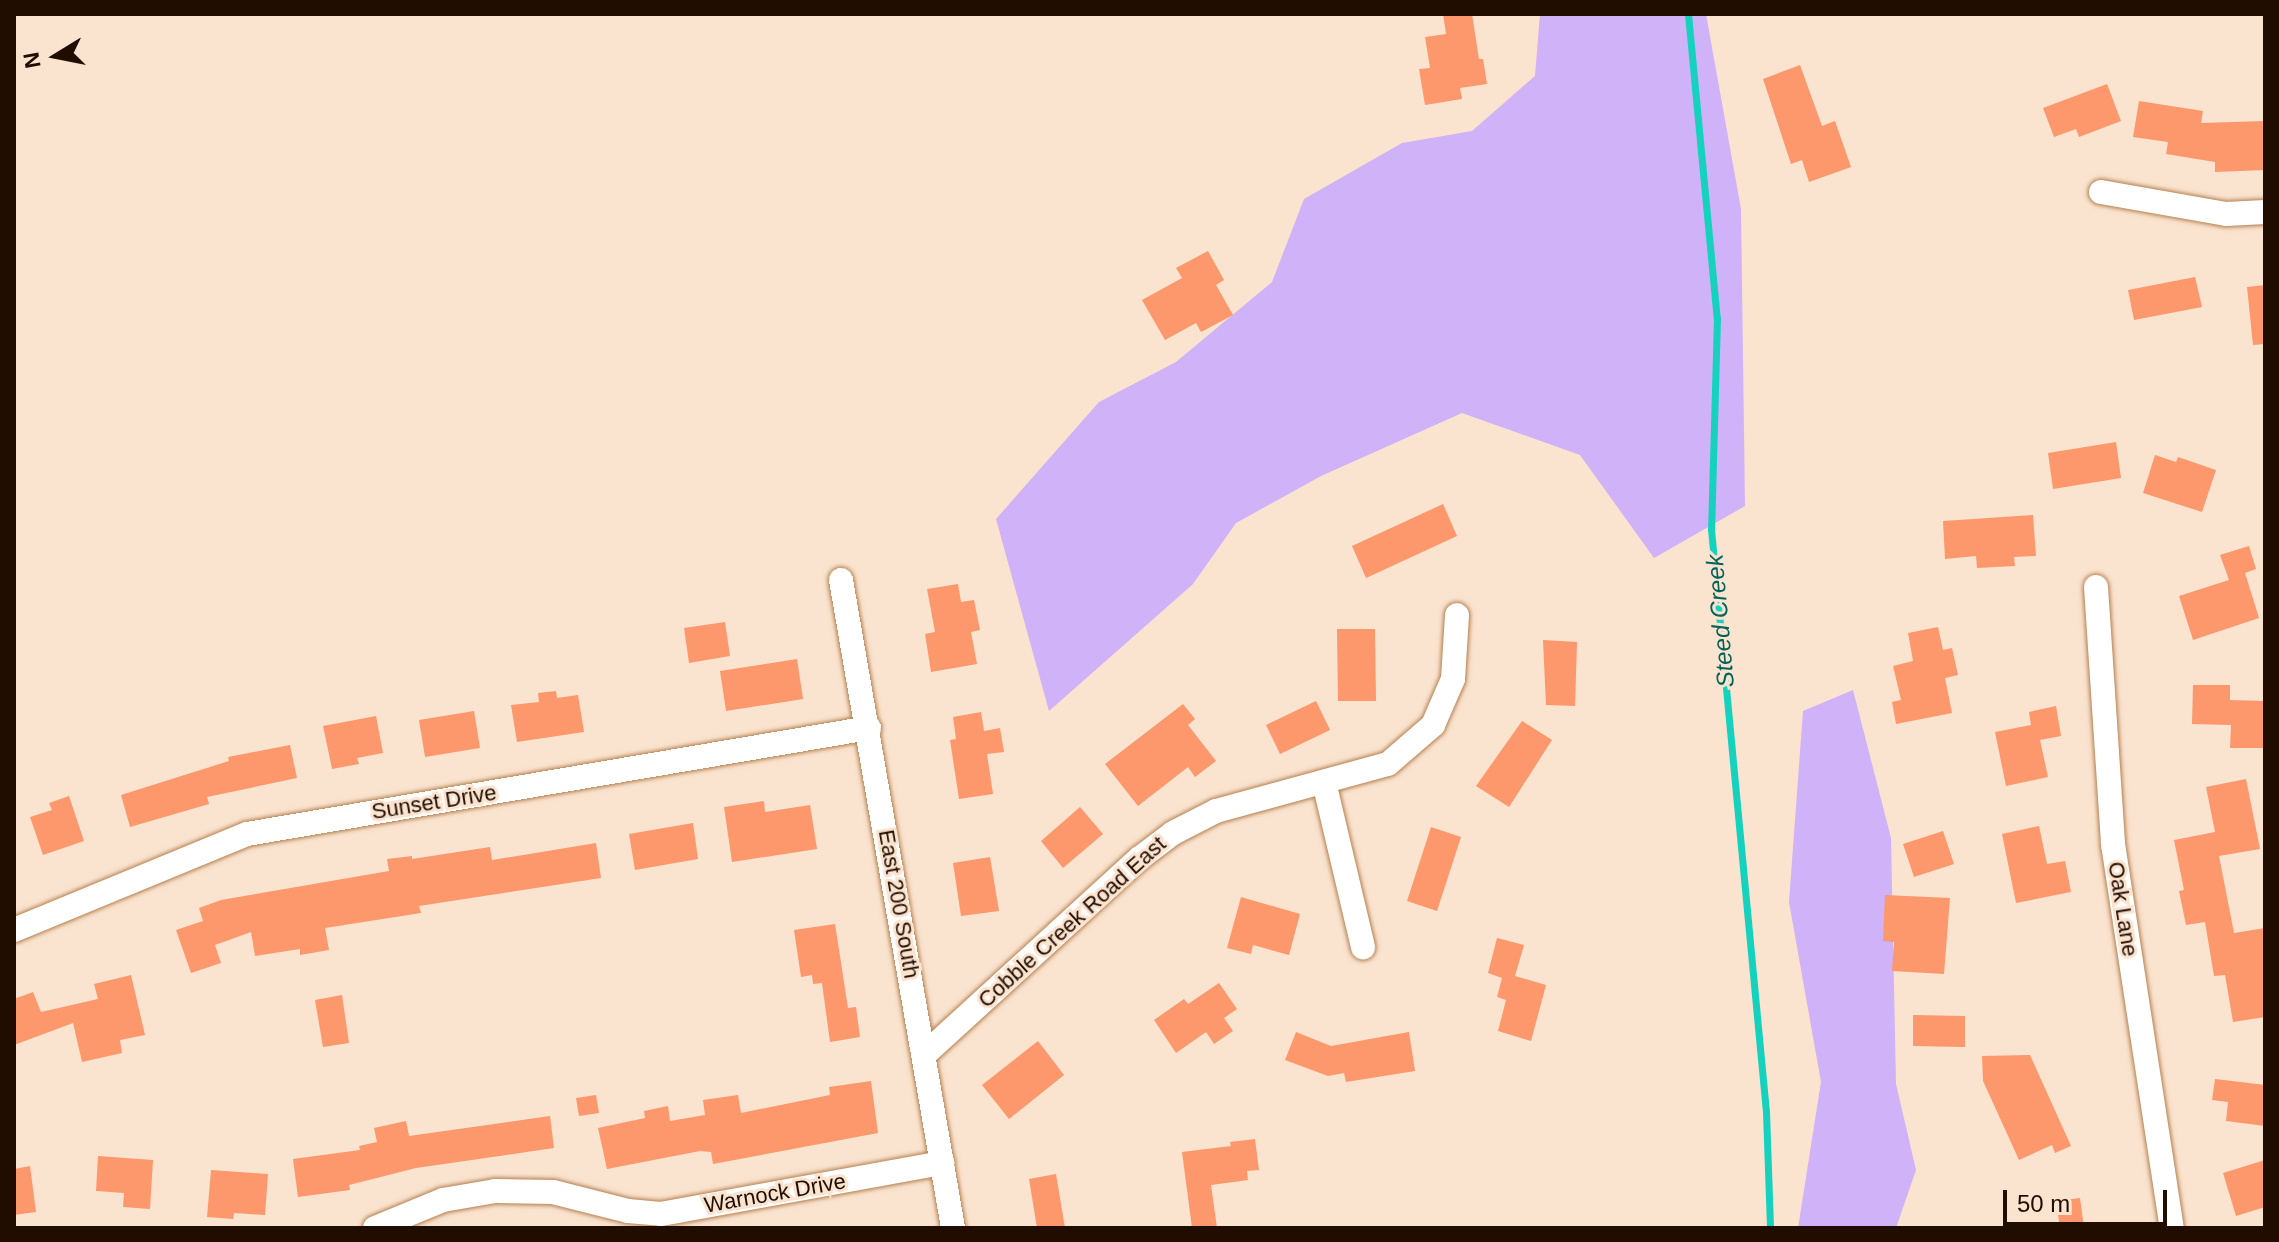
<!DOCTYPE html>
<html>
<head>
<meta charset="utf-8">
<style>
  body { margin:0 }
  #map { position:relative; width:2279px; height:1242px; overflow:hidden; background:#fae3cf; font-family:Arial,sans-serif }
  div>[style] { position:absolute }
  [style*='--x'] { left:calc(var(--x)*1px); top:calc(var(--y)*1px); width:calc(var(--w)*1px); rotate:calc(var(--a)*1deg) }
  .green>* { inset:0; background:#cfb2f8 }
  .stream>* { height:7px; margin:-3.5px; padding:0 3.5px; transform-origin:3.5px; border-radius:3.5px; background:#14d2be }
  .building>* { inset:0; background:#fd976c }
  .roads { filter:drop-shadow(0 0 2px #b6804f) drop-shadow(0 0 2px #b6804f) }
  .minor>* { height:24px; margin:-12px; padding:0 12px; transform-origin:12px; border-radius:12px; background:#fff }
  span { translate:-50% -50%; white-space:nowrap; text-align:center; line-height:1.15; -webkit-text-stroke:6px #fae3cf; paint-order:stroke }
  .street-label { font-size:22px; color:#210d00 }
  .water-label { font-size:24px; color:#006258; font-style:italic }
  .frame { position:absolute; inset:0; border:16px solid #210d00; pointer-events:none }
  .north { position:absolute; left:16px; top:16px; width:80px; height:80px; -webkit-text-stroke:6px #fae3cf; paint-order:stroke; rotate:260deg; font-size:22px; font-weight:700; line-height:32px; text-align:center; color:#210d00 }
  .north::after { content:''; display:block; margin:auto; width:28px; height:36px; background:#210d00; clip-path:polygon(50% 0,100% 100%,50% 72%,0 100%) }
  .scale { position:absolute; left:2003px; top:1190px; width:164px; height:36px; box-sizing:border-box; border:4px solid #210d00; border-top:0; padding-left:10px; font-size:24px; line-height:28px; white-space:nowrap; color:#210d00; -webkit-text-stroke:6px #fae3cf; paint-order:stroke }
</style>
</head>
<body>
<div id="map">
  <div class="green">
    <div style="clip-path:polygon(1540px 14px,1706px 14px,1741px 209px,1745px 506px,1654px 558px,1580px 455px,1462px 413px,1321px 476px,1236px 523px,1193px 584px,1049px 711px,996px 519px,1099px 402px,1176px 362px,1272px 282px,1304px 199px,1402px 143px,1472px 131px,1535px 76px)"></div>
    <div style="clip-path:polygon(1853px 690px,1891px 838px,1896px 1084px,1916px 1170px,1896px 1228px,1798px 1228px,1821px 1082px,1789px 902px,1803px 711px)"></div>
  </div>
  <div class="stream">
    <div style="--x:1688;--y:14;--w:305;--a:84.6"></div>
    <div style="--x:1717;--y:318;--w:211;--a:91.6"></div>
    <div style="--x:1711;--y:529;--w:586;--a:84.61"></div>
    <div style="--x:1766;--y:1112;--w:116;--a:88"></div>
  </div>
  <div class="building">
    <div style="clip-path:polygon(1443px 14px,1472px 14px,1479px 59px,1483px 59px,1487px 84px,1460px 88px,1462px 99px,1425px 105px,1419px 69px,1430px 68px,1425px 37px,1446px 34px)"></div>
    <div style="clip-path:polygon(1800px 65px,1822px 126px,1835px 121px,1851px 167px,1809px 182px,1802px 160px,1791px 164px,1763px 79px)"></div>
    <div style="clip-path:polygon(2107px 84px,2121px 121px,2079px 137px,2076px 129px,2054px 137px,2043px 108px)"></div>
    <div style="clip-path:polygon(2139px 101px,2203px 111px,2201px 123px,2265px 121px,2265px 170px,2215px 172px,2215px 162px,2166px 154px,2168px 142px,2133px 137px)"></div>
    <div style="clip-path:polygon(1208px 251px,1224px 280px,1216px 285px,1233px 315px,1201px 332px,1196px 323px,1165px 340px,1142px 300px,1182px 278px,1176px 268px)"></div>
    <div style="clip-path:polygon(2195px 277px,2202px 307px,2134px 320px,2128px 290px)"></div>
    <div style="clip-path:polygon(2265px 285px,2265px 344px,2253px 345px,2247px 287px)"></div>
    <div style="clip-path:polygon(2116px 442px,2121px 478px,2053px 489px,2048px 453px)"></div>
    <div style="clip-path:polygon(2155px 455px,2176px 462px,2178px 457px,2216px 470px,2202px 512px,2143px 493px)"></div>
    <div style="clip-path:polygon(1443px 504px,1457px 536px,1366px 578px,1352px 546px)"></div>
    <div style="clip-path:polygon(2033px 515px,2036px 556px,2014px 557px,2015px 566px,1977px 568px,1976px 556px,1945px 559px,1943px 521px)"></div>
    <div style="clip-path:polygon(2249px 546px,2256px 569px,2245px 573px,2259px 618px,2193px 640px,2179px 596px,2229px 580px,2220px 555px)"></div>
    <div style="clip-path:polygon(958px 584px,961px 602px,974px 600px,980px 630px,971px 632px,977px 664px,931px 672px,925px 634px,935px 632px,927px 589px)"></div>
    <div style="clip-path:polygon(725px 622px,730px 656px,689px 663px,684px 628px)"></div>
    <div style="clip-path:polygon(1938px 627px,1943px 650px,1952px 648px,1958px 675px,1945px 678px,1952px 713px,1896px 724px,1892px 702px,1901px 700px,1893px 666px,1913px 661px,1908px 633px)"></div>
    <div style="clip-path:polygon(1337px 629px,1375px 629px,1376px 701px,1338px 701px)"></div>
    <div style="clip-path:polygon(1543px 640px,1577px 642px,1575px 706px,1546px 705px)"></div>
    <div style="clip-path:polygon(797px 659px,803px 699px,726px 711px,720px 671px)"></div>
    <div style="clip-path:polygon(2193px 685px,2230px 685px,2230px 700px,2265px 701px,2265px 748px,2230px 748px,2231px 725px,2192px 724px)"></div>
    <div style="clip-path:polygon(556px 691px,557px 698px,578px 695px,584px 732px,517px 742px,511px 705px,539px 702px,538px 693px)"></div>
    <div style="clip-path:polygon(1316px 701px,1330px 730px,1280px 754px,1266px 725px)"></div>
    <div style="clip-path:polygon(1183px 704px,1195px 719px,1188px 725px,1216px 761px,1195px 777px,1188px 767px,1138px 806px,1105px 764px)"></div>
    <div style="clip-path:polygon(2056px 706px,2061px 736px,2040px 740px,2048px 777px,2006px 786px,1995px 732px,2031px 725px,2029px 712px)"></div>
    <div style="clip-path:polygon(474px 711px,480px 748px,425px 757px,419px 720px)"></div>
    <div style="clip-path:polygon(981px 712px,984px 731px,1000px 728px,1004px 752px,987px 754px,993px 794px,959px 799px,950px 740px,956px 739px,953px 717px)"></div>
    <div style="clip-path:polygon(376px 716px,383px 753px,357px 758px,359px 764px,332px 769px,323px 726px)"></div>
    <div style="clip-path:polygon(1522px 721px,1552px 740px,1509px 807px,1476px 786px)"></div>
    <div style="clip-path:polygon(290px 745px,297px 778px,207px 797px,209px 804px,130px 827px,121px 795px,229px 761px,228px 757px)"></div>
    <div style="clip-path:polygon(2246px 779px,2260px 849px,2219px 856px,2234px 933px,2265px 928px,2265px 1017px,2233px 1022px,2225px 975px,2214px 976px,2205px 922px,2186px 925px,2179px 891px,2184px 890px,2174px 840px,2215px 832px,2206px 787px)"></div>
    <div style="clip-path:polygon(69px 796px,84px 841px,43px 855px,30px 817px,52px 810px,49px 803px)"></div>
    <div style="clip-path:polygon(764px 801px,765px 812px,810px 805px,817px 849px,732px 862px,724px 807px)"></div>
    <div style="clip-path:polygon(1080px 807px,1103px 834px,1063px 868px,1041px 841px)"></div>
    <div style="clip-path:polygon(693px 823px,698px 859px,635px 870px,629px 834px)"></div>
    <div style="clip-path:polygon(2039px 826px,2047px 864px,2065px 861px,2071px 892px,2016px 903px,2002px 834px)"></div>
    <div style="clip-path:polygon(1431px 827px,1461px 837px,1437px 911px,1407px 901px)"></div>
    <div style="clip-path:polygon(1943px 831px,1954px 864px,1914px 877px,1903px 844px)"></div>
    <div style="clip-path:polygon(596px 843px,601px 878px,419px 906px,421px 913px,325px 928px,329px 950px,300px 955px,300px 949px,255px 956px,251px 932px,215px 945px,221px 963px,191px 973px,176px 930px,203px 921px,199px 908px,221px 900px,389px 871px,387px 859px,412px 856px,412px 859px,490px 847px,492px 860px)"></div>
    <div style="clip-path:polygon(990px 857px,999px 911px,961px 916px,953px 863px)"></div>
    <div style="clip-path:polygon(1885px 895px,1950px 898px,1944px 974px,1892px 971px,1894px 942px,1883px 941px)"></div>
    <div style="clip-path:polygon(1241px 897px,1300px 914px,1289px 955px,1253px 945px,1251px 954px,1227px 948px)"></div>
    <div style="clip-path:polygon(835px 924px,848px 1008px,856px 1007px,860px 1037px,830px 1042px,822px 983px,813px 984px,812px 975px,801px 977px,794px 930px)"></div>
    <div style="clip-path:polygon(1497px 938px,1524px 945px,1515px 976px,1546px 985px,1531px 1041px,1498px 1031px,1506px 1000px,1497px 997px,1502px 978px,1488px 973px)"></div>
    <div style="clip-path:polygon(131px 975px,145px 1035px,120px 1040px,122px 1053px,82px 1062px,73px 1023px,14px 1045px,14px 999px,33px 992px,41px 1012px,98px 999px,94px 984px)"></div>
    <div style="clip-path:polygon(1219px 983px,1237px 1009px,1224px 1018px,1233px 1031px,1214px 1044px,1206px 1032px,1176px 1053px,1154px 1020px,1184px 999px,1188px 1004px)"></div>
    <div style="clip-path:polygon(342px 995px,349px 1043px,323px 1047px,315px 1000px)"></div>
    <div style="clip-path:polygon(1913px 1015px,1965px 1016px,1965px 1047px,1913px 1046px)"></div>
    <div style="clip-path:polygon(1296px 1032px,1331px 1046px,1409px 1032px,1415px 1071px,1346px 1082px,1344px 1073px,1328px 1076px,1285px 1060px)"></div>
    <div style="clip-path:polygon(1038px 1041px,1064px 1075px,1009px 1119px,982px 1085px)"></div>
    <div style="clip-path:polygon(2030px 1055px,2071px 1146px,2055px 1153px,2052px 1145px,2019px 1160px,1983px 1081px,1982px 1056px)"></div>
    <div style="clip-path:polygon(2215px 1079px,2265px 1085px,2265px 1126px,2226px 1121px,2228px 1102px,2212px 1100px)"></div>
    <div style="clip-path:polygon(871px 1081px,878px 1133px,713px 1164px,711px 1152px,700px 1151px,607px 1169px,598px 1128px,645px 1118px,644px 1111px,668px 1106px,670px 1121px,705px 1115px,703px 1100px,738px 1095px,741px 1113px,830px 1095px,829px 1087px)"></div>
    <div style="clip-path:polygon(596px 1095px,599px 1113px,579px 1116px,576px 1098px)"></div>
    <div style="clip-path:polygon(550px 1116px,554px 1148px,416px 1168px,349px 1185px,350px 1190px,298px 1197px,293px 1159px,360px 1150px,359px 1146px,377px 1142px,374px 1128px,406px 1121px,409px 1136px)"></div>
    <div style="clip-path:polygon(1255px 1139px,1259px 1170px,1247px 1171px,1248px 1180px,1211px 1185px,1217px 1228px,1192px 1228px,1182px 1152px,1231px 1146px,1230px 1142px)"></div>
    <div style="clip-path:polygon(98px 1156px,153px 1160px,150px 1209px,123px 1207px,124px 1193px,96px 1191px)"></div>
    <div style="clip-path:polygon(2265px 1160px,2265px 1207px,2236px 1216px,2223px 1173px)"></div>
    <div style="clip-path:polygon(30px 1166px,36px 1212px,14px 1215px,14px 1169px)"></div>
    <div style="clip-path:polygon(211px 1170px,268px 1174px,265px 1215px,234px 1213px,233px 1219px,207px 1217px)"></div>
    <div style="clip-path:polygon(1056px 1174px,1065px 1228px,1037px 1228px,1029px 1179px)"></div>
    <div style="clip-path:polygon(2080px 1198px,2084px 1228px,2060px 1228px,2056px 1201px)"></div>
  </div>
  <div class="roads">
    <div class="minor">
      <div style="--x:2101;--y:192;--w:127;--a:10"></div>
      <div style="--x:2226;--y:214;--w:39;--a:-3"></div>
      <div style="--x:841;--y:580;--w:658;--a:80.19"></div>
      <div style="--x:2096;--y:587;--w:258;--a:86.2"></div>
      <div style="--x:2113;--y:844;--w:389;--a:81.3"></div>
      <div style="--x:1324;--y:782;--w:170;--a:76.7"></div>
      <div style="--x:14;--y:930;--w:252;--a:-22.4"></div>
      <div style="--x:247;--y:834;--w:631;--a:-9.67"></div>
      <div style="--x:925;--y:1054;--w:291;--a:-42.4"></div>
      <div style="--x:1140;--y:858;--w:41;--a:-37.1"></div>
      <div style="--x:1173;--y:833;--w:48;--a:-27.1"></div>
      <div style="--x:1216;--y:811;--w:178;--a:-15.3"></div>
      <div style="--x:1388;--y:764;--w:60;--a:-40.9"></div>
      <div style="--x:1433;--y:725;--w:50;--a:-66.5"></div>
      <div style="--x:1453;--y:679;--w:64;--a:-86.4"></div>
      <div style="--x:375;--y:1228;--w:74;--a:-22.4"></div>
      <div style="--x:443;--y:1200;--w:53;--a:-9.8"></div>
      <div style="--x:495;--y:1191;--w:58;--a:1"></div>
      <div style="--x:553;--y:1192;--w:77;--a:14.2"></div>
      <div style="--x:628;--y:1211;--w:33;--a:5"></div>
      <div style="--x:661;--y:1214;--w:286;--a:-10.3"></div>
    </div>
  </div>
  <div class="street-label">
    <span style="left:434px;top:802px;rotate:-9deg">Sunset Drive</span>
    <span style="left:899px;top:904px;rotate:80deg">East 200 South</span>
    <span style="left:2123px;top:909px;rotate:81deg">Oak Lane</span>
    <span style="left:1072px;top:922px;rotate:-42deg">Cobble Creek Road East</span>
    <span style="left:775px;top:1193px;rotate:-10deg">Warnock Drive</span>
  </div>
  <div class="water-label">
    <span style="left:1720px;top:621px;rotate:-95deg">Steed Creek</span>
  </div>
  <div class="frame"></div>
  <div class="north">N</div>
  <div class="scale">50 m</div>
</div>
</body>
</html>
